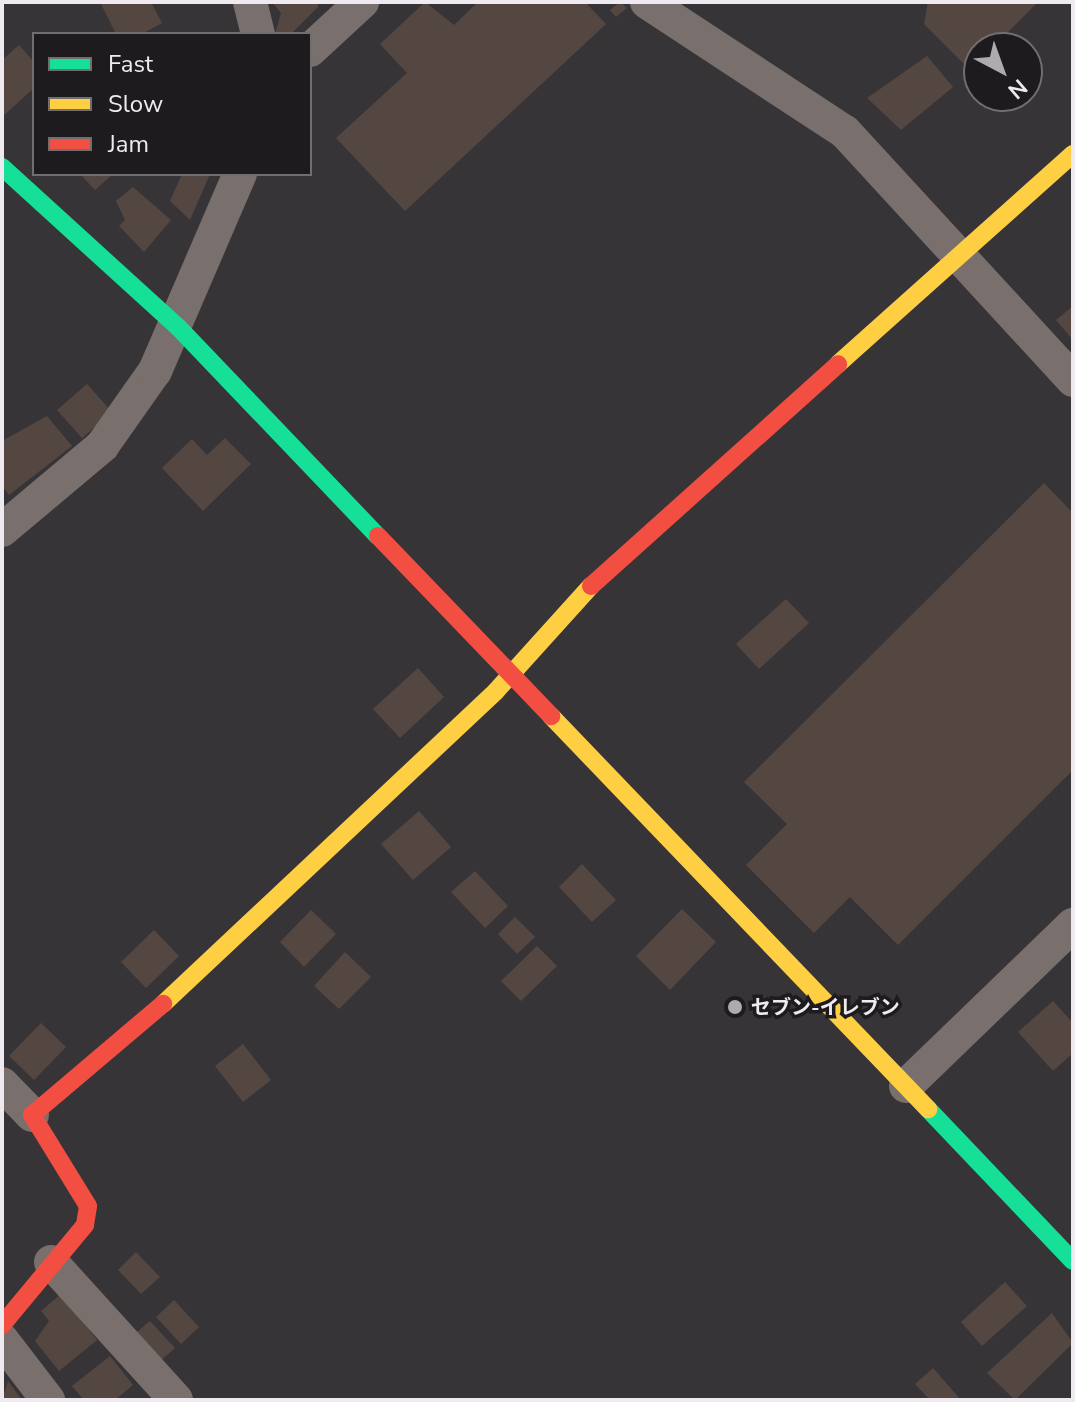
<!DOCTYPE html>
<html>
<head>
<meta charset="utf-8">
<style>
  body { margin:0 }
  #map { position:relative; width:1075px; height:1402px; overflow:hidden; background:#373438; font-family:"Nunito Sans","Noto Sans JP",sans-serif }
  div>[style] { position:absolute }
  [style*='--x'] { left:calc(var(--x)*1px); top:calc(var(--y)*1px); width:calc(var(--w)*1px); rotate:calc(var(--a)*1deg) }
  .building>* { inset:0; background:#544742 }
  .street>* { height:34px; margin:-17px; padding:0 17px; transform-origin:17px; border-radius:17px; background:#79706e }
  .fast>* { height:18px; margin:-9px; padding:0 9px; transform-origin:9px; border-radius:9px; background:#16e098 }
  .slow>* { height:18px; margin:-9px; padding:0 9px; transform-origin:9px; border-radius:9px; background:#ffcf43 }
  .jam>* { height:18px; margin:-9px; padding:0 9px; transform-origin:9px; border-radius:9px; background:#f24e42 }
  .dots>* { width:22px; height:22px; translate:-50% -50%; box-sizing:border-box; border:4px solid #1e1b1f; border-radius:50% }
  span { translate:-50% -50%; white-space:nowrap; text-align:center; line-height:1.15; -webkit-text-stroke:7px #1e1b1f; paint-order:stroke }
  .poi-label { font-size:20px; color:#eeeaef; font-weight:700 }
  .left { translate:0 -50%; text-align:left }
  .frame { position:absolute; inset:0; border:4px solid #eeeaef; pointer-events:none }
  .legend { position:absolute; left:32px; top:32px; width:280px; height:144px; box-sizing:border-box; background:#1e1b1f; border:2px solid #716e72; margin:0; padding:10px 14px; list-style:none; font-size:24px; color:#eeeaef }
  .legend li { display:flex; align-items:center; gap:16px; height:40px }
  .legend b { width:40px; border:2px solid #716e72 }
  .north { position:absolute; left:963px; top:32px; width:80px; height:80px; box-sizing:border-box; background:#1e1b1f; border:2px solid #716e72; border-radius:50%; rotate:139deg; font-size:22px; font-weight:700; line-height:32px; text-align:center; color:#eeeaef }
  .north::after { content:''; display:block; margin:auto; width:28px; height:36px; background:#aeaaaf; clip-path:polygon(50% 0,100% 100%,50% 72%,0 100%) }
</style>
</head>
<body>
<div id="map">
  <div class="building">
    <div style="clip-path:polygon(100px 2px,151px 2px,162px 23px,142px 34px,116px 34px)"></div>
    <div style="clip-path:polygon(272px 2px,318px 2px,318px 7px,291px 34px,275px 34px,281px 13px)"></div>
    <div style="clip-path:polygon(425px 2px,454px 25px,478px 2px,585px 2px,606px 24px,405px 211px,336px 138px,407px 73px,380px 44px)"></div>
    <div style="clip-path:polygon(620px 2px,627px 8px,616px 17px,610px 10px)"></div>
    <div style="clip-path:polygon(1038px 2px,992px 48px,979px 48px,970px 70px,924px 24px,928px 2px)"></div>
    <div style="clip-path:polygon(19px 45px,34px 62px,34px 88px,2px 117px,2px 60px)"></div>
    <div style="clip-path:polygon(927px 56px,953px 87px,901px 130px,867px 98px)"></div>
    <div style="clip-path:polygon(80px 174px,113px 174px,95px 190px)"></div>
    <div style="clip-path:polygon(182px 174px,210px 174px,190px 220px,170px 201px)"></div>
    <div style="clip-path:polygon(133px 187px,171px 220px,144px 252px,119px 226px,125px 220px,116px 201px)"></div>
    <div style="clip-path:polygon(1073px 306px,1073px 340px,1056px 320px)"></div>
    <div style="clip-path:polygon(87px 384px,112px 412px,82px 438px,57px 410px)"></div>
    <div style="clip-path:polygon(47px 416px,72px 446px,9px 495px,2px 486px,2px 441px)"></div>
    <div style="clip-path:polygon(225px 438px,251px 464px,203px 511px,162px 468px,192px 439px,207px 455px)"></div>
    <div style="clip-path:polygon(1044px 483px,1073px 513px,1073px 770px,898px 945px,850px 897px,814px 933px,746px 865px,787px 824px,744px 782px)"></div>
    <div style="clip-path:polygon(786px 599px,809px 623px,759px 669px,736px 644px)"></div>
    <div style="clip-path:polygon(418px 668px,444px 697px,400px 738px,373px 709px)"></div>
    <div style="clip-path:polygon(419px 811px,451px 847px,413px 880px,381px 844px)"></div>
    <div style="clip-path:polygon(582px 864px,616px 900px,592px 922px,559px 887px)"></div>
    <div style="clip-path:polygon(475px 871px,508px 906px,485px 928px,451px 892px)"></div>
    <div style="clip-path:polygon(682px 909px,716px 942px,670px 990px,636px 956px)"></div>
    <div style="clip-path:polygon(311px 910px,336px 934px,304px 967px,280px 942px)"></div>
    <div style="clip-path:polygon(515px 917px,535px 937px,517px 954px,498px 934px)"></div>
    <div style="clip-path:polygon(154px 930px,179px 956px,146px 988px,121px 962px)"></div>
    <div style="clip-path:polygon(537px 946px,557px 966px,521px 1001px,501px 981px)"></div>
    <div style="clip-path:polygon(345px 952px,371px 977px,339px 1009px,314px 986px)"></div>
    <div style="clip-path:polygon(1053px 1001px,1073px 1023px,1073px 1053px,1053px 1071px,1018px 1032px)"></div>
    <div style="clip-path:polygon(41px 1023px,66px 1047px,34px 1080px,9px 1056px)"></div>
    <div style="clip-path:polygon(243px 1044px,271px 1080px,243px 1102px,215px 1066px)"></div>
    <div style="clip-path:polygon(136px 1252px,160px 1277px,141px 1294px,118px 1270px)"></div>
    <div style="clip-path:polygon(1005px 1282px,1027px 1306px,982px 1346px,961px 1322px)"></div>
    <div style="clip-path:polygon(61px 1294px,97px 1340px,59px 1371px,35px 1341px,49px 1321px,41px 1311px)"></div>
    <div style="clip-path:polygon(174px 1300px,199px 1327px,181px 1344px,156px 1317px)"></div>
    <div style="clip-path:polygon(1052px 1313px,1073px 1343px,1015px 1400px,987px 1373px)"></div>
    <div style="clip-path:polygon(150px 1321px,175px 1348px,157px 1364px,131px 1337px)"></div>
    <div style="clip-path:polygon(110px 1356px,133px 1385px,115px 1400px,84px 1400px,72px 1386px)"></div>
    <div style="clip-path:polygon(933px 1368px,961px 1400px,930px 1400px,915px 1384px)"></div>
    <div style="clip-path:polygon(8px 1381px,22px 1400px,2px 1400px)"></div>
  </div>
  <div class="street">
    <div style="--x:250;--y:2;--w:33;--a:76"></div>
    <div style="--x:647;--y:2;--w:237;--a:33.3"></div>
    <div style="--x:845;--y:132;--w:337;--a:47.4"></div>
    <div style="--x:310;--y:50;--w:71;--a:-42.7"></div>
    <div style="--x:2;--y:530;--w:131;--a:-40"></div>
    <div style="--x:102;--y:446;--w:92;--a:-54.8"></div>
    <div style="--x:155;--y:371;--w:215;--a:-66.7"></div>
    <div style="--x:2;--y:1084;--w:43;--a:45.9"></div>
    <div style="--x:906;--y:1086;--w:232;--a:-44"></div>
    <div style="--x:51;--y:1262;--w:186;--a:47.8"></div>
    <div style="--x:2;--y:1340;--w:76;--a:52.5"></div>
  </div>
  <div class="fast">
    <div style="--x:2;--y:167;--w:238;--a:42.3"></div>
    <div style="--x:178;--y:327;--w:289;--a:46.3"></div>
    <div style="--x:928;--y:1109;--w:210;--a:46.4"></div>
  </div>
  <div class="slow">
    <div style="--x:838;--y:364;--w:315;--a:-41.8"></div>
    <div style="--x:551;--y:716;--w:545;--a:46.19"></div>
    <div style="--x:163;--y:1004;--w:457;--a:-43.2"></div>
    <div style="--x:496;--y:691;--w:142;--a:-47.9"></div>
  </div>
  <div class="jam">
    <div style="--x:378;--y:536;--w:250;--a:46.1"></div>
    <div style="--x:591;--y:586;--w:332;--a:-41.9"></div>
    <div style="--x:2;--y:1325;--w:130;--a:-50.3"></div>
    <div style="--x:85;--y:1225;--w:19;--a:-81"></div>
    <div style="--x:88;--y:1206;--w:107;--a:-121.6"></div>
    <div style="--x:32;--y:1115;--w:172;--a:-40.3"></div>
  </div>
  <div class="dots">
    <div style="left:735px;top:1007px;background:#aeaaaf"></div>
  </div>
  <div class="poi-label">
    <span class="left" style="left:751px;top:1007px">セブン-イレブン</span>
  </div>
  <div class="frame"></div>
  <ul class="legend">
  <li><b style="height:10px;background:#16e098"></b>Fast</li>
  <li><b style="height:10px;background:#ffcf43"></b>Slow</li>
  <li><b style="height:10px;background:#f24e42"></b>Jam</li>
  </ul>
  <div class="north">N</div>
</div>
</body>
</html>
